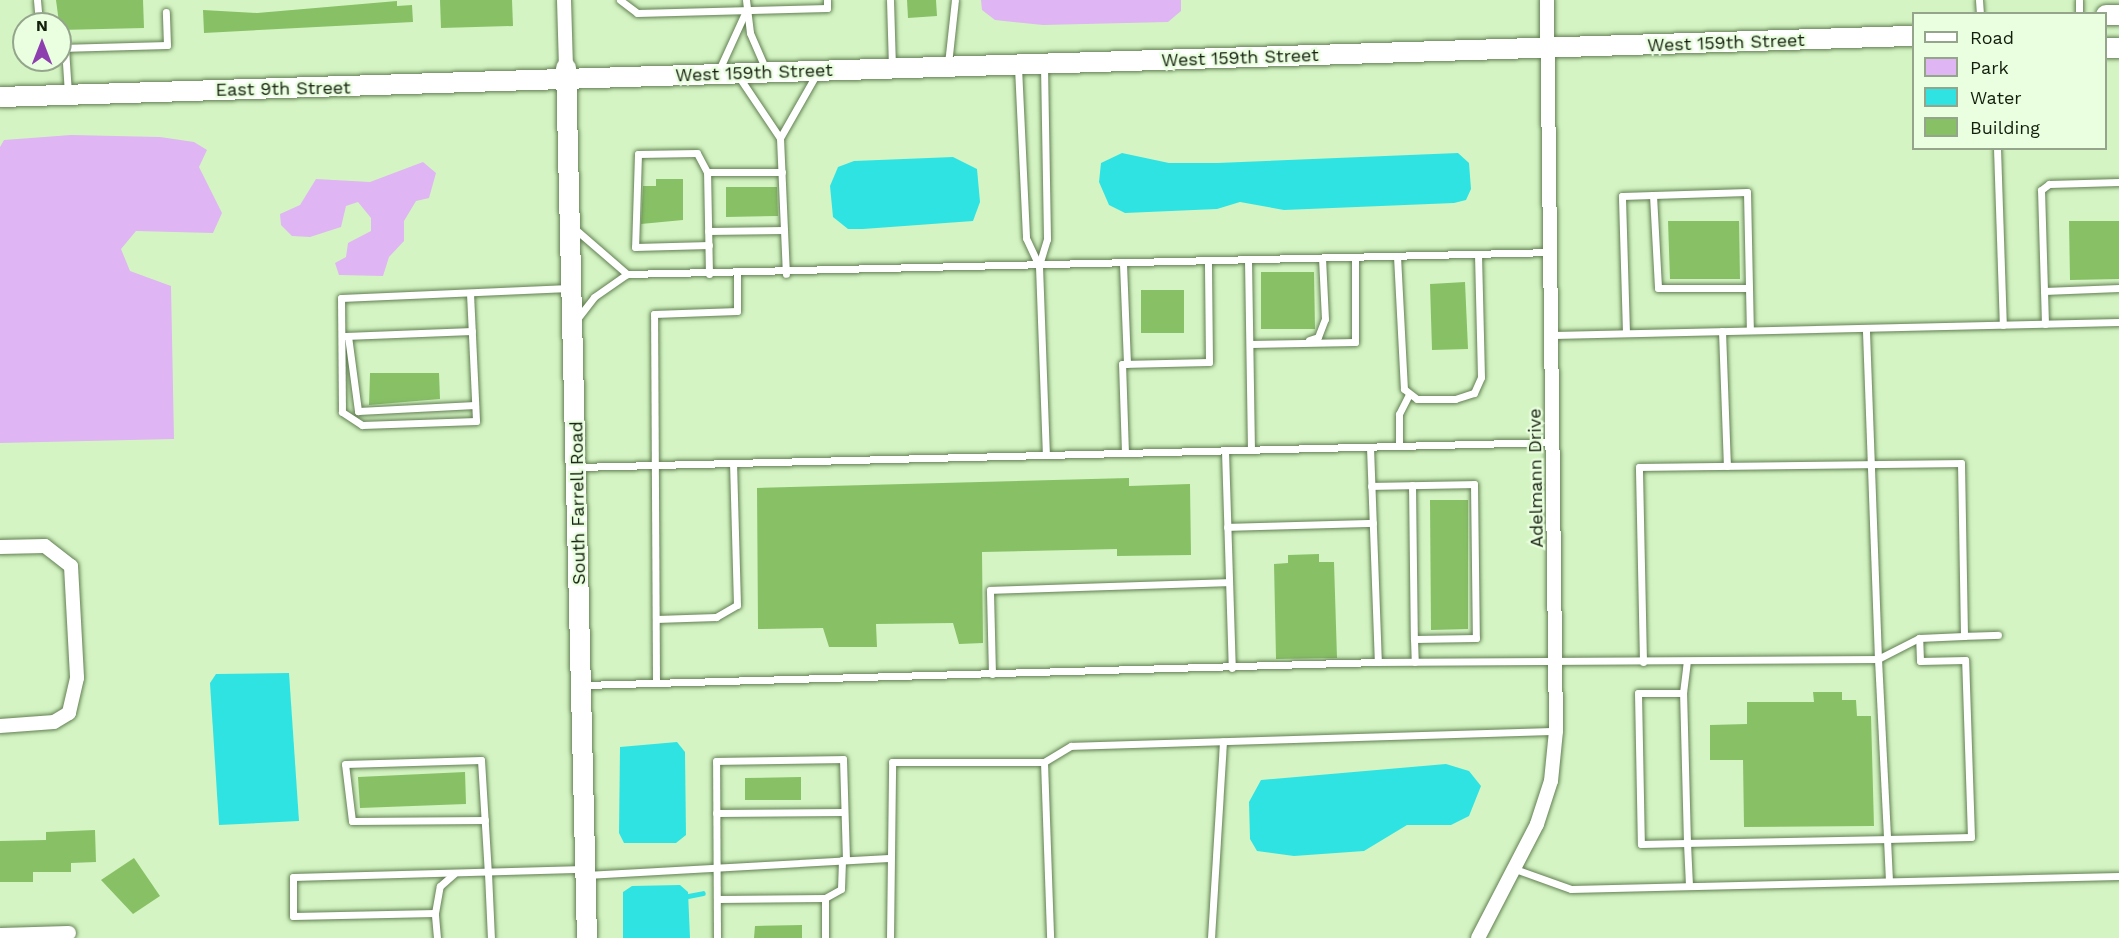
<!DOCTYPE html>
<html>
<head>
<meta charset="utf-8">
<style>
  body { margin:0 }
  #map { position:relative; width:2119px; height:938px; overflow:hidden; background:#d4f5c3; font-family:"Work Sans",sans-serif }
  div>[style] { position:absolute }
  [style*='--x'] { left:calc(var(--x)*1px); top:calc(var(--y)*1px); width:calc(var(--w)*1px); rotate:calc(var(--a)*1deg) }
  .green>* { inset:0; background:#dfb5f3 }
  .water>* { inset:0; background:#30e3e3 }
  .stream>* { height:4.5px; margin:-2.25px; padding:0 2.25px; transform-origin:2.25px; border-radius:2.25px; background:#30e3e3 }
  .building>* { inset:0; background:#88c066 }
  .roads { filter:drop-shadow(0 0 2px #627f52) drop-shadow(0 0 2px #627f52) }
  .lane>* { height:7px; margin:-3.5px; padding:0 3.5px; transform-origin:3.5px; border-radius:3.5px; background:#fff }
  .street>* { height:14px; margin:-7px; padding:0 7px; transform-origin:7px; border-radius:7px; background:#fff }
  .secondary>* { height:20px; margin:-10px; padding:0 10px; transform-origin:10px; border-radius:10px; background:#fff }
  span { translate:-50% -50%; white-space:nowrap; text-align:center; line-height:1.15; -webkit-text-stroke:4.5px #eafee0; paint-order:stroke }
  .street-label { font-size:18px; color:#131f0d }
  .legend { position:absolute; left:1912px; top:12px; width:195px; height:138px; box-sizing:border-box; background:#eafee0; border:2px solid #94a58c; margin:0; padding:8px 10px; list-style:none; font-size:18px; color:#131f0d }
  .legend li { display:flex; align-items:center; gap:12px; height:30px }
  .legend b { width:30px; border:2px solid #94a58c }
  .north { position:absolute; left:12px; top:12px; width:60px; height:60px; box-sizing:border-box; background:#eafee0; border:2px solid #94a58c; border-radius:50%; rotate:0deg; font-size:16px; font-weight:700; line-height:24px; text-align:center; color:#131f0d }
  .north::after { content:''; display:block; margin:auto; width:21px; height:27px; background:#8e3faf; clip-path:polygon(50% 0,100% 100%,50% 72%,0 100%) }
</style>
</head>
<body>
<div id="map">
  <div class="green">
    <div style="clip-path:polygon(981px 0,1181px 0,1181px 11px,1168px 22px,1043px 25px,995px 20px,982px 10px)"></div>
    <div style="clip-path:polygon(71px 135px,160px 137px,194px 142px,207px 150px,199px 167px,222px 213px,213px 233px,136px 231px,121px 249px,130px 271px,171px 286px,174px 439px,0 443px,0 147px,4px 140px)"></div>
    <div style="clip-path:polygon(423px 162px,436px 173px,429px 198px,416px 201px,404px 221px,404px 241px,389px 257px,383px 276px,339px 275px,335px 263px,346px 257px,348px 243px,371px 231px,371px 218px,358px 202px,346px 206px,341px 227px,310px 237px,292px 236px,281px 225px,280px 214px,300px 205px,316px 179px,370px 182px)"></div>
  </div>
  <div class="water">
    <div style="clip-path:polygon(1122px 153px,1169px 163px,1217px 163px,1458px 153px,1469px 163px,1471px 189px,1466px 200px,1454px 203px,1284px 210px,1240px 202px,1217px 209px,1125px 213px,1109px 205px,1099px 182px,1101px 163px)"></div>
    <div style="clip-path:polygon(953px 157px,977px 169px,980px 202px,973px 221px,863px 229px,848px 229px,833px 217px,830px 186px,838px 167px,854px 161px)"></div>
    <div style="clip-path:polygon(289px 673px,299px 821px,219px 825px,210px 683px,216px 674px)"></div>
    <div style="clip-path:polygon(677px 742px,685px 752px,686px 835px,676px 843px,624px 843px,619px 833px,620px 747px)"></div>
    <div style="clip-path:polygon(1446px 764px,1469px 771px,1481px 786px,1469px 816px,1451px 825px,1407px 825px,1364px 851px,1294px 856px,1257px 851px,1250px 839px,1249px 802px,1261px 780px)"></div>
    <div style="clip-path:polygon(680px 885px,688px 892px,690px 938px,623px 938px,623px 892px,632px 886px)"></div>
  </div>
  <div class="stream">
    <div style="--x:683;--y:897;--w:20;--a:-11"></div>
  </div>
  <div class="building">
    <div style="clip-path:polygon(56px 0,143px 0,144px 28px,60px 30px)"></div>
    <div style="clip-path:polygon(440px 0,512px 0,513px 26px,441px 28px)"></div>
    <div style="clip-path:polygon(907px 0,936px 0,937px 16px,908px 18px)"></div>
    <div style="clip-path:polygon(397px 1px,397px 6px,412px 5px,413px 22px,204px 33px,203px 10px,257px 13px)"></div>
    <div style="clip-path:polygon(656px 179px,683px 179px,683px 220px,641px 224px,643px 186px,656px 186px)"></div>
    <div style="clip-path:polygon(726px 187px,777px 187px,778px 216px,726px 217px)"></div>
    <div style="clip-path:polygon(1668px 221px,1739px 221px,1740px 279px,1670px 279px)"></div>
    <div style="clip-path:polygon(2069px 221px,2119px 221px,2119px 279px,2070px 280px)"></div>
    <div style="clip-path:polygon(1261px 272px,1314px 272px,1315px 329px,1261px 329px)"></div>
    <div style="clip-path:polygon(1465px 282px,1468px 349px,1432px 350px,1430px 284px)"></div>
    <div style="clip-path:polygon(1141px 290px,1184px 290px,1184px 333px,1141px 333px)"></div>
    <div style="clip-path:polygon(370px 373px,439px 373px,440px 399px,369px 405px)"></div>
    <div style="clip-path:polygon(1129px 478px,1129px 486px,1190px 484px,1191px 555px,1117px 556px,1117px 549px,982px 552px,983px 643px,959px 644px,953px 623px,876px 624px,877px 647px,829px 647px,823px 628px,758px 629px,757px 488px)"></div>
    <div style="clip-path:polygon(1430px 500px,1468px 500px,1468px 629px,1431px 630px)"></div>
    <div style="clip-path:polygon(1319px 554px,1319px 562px,1334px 562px,1337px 658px,1276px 659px,1274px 564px,1288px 563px,1288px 555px)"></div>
    <div style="clip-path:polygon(1813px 692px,1842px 692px,1842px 700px,1856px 700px,1857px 716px,1871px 716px,1874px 826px,1744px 827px,1743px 760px,1710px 760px,1710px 725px,1747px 724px,1747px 702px,1814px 702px)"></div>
    <div style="clip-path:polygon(465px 772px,466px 804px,360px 808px,358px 777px)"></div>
    <div style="clip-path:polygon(801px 777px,801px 800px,745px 800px,745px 778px)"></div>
    <div style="clip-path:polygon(95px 830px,96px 862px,71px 863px,71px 872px,33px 872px,33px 882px,0 882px,0 841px,46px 840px,46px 832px)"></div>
    <div style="clip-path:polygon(134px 858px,160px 896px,133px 914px,101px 880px)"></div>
    <div style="clip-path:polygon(802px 925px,802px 938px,754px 938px,755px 926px)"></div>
  </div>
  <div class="roads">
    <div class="lane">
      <div style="--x:37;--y:0;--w:24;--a:85"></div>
      <div style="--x:620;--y:0;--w:21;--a:37"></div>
      <div style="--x:637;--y:13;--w:190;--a:-1.5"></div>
      <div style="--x:827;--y:8;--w:8;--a:-90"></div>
      <div style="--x:746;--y:0;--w:33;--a:83"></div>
      <div style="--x:750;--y:33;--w:40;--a:66.6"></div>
      <div style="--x:890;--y:0;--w:66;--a:88.3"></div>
      <div style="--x:1979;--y:0;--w:14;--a:86"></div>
      <div style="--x:2079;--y:0;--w:14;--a:90"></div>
      <div style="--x:60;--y:48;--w:107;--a:-1.6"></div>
      <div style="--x:167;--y:45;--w:33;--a:-92"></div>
      <div style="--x:65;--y:48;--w:45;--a:86.2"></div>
      <div style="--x:948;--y:64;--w:64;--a:-83.8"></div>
      <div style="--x:1044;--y:66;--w:173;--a:89"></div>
      <div style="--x:1047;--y:239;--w:28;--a:107"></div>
      <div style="--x:1039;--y:266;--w:189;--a:87.9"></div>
      <div style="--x:1018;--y:67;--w:171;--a:87.3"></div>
      <div style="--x:1026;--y:238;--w:31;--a:65"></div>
      <div style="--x:719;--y:70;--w:63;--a:-65.5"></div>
      <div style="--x:739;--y:77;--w:73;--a:56.1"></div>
      <div style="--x:780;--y:138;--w:136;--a:87.5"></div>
      <div style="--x:780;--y:138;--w:73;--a:-60.3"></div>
      <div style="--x:1997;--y:148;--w:177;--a:88.1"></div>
      <div style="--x:707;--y:172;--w:21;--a:-118"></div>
      <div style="--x:697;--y:153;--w:59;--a:179"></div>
      <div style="--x:638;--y:154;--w:93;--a:91.8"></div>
      <div style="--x:635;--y:247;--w:74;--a:-1.5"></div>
      <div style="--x:1653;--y:195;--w:93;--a:86.9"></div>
      <div style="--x:1658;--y:288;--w:90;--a:0"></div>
      <div style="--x:575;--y:229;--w:69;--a:40.9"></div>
      <div style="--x:708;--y:231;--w:76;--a:-0.8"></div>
      <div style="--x:1397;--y:256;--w:133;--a:87"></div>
      <div style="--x:1404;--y:389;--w:16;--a:38"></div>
      <div style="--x:1417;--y:399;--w:38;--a:0"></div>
      <div style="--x:1455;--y:399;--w:20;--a:-18"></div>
      <div style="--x:1474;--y:393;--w:17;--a:-66"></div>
      <div style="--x:1481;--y:377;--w:123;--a:-91.4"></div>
      <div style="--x:1248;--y:260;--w:190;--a:89.1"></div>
      <div style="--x:1123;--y:264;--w:100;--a:87.7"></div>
      <div style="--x:709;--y:274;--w:102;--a:-91.1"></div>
      <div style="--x:707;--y:172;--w:75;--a:0"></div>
      <div style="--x:2044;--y:291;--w:75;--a:-2.3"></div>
      <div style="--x:470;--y:293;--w:128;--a:87.3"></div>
      <div style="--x:476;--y:421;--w:114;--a:178"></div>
      <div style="--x:362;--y:425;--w:24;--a:-147"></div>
      <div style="--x:342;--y:412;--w:114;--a:-90.5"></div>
      <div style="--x:341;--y:298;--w:228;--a:-2.5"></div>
      <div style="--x:577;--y:319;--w:28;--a:-52"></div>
      <div style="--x:594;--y:297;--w:40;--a:-34.9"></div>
      <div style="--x:627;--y:274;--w:925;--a:-1.36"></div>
      <div style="--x:2045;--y:324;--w:134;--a:-91.7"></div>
      <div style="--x:2041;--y:190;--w:10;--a:-37"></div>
      <div style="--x:2049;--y:184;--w:70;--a:-1.6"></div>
      <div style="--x:1722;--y:331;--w:135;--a:87.9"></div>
      <div style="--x:1626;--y:333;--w:137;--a:-91.7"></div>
      <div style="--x:1622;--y:196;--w:31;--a:-2"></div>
      <div style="--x:1653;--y:195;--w:94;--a:-1.8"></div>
      <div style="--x:1747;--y:192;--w:138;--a:88.8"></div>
      <div style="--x:1553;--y:335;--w:566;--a:-1.32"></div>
      <div style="--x:345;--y:336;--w:127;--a:-2.3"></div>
      <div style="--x:348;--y:336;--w:76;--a:82.4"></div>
      <div style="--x:358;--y:411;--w:117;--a:-2.9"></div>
      <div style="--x:1309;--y:340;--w:9;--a:-18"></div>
      <div style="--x:1318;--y:337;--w:19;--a:-69"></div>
      <div style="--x:1325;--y:319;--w:61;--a:-92.8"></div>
      <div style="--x:1250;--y:344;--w:105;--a:-1.1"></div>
      <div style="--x:1355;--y:342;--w:85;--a:-90"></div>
      <div style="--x:1399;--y:446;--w:32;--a:-90"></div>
      <div style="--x:1399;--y:414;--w:22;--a:-63"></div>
      <div style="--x:1370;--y:447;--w:215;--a:87.9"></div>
      <div style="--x:1225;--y:451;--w:217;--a:88.2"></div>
      <div style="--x:1125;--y:453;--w:89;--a:-91.9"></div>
      <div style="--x:1122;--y:364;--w:87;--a:-1.3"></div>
      <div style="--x:1209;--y:362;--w:100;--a:-90.6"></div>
      <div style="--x:578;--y:467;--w:976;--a:-1.47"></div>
      <div style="--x:1412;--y:485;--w:154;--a:89.3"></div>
      <div style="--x:1371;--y:486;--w:103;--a:-1.1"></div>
      <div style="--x:1474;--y:484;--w:154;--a:89.3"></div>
      <div style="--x:1476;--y:638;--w:62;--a:179.1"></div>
      <div style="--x:1414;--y:639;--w:23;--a:88"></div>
      <div style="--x:1227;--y:527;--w:146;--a:-1.6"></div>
      <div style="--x:656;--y:619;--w:60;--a:-1.9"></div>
      <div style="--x:716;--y:617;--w:24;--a:-30"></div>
      <div style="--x:737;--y:605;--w:142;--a:-91.6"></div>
      <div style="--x:1964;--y:636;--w:34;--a:-2"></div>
      <div style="--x:1643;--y:662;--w:195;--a:-91.2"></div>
      <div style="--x:1639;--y:467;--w:322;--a:-0.7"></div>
      <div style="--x:1961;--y:463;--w:173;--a:89"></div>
      <div style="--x:1964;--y:636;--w:45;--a:177.5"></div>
      <div style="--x:1919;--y:638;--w:46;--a:152.9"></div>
      <div style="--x:1878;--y:659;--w:180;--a:87.1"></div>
      <div style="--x:1887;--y:839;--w:200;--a:178.9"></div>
      <div style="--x:1687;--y:843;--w:150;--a:-91.5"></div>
      <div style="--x:1683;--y:693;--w:45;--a:180"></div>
      <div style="--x:1638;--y:693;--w:151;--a:88.9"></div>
      <div style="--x:1641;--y:844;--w:46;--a:-1.2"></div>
      <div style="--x:1687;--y:843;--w:43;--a:87.3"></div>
      <div style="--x:992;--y:674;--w:84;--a:-91.4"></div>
      <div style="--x:990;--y:590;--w:239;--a:-1.9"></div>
      <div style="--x:656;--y:683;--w:369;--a:-90.3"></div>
      <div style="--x:654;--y:314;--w:83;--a:-2.1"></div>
      <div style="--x:737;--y:311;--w:37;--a:-90"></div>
      <div style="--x:584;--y:685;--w:794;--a:-1.66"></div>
      <div style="--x:1378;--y:662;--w:500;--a:-0.34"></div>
      <div style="--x:1878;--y:659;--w:331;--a:-92.1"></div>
      <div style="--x:1683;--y:693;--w:32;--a:-83"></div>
      <div style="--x:1044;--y:762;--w:176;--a:88"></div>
      <div style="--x:716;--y:813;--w:128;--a:-0.4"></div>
      <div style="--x:485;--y:820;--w:133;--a:179.6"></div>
      <div style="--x:352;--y:821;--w:57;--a:-97"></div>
      <div style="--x:345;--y:764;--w:136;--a:-1.7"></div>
      <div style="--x:481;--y:760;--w:113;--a:86.5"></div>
      <div style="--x:488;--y:873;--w:65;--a:87.4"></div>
      <div style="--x:1515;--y:869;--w:59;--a:19.7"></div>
      <div style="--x:1571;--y:889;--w:548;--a:-1.36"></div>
      <div style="--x:586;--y:875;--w:303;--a:-3.2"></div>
      <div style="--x:1889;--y:881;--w:42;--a:-92.7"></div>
      <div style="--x:1887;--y:839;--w:84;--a:-1.4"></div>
      <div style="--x:1971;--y:837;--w:177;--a:-91.9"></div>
      <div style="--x:1965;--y:660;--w:45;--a:178.7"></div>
      <div style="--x:1920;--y:661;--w:23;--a:-92"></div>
      <div style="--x:825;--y:898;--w:40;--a:90"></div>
      <div style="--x:717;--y:899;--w:108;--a:-0.5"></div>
      <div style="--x:825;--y:898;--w:18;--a:-29"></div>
      <div style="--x:841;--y:889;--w:29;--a:-88"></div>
      <div style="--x:435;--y:913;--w:27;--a:-80"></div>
      <div style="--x:440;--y:886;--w:18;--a:-41"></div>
      <div style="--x:437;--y:938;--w:25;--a:-95"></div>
      <div style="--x:435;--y:913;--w:142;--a:178.8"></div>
      <div style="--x:293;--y:916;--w:39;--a:-90"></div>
      <div style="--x:293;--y:877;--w:291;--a:-1.6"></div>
      <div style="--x:717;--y:938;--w:177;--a:-90.3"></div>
      <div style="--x:716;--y:761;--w:127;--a:-0.9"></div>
      <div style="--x:843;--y:759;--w:101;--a:88.3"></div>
      <div style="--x:890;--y:938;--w:176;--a:-89.3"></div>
      <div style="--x:892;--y:762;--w:152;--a:0"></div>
      <div style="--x:1044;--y:762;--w:31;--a:-31"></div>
      <div style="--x:1071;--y:746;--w:485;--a:-1.8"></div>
      <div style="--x:1211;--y:938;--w:197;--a:-86.5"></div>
    </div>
    <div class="street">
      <div style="--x:564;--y:0;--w:68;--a:88.3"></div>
      <div style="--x:0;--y:547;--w:45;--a:-1.3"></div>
      <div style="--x:45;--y:546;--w:33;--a:38"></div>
      <div style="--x:71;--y:566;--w:112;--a:86.9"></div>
      <div style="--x:77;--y:678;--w:36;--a:103"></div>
      <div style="--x:69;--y:713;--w:17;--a:149"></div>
      <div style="--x:54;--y:722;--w:54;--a:175.8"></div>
      <div style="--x:0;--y:935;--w:69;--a:-1.7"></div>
      <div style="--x:1478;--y:938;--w:128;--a:-62.6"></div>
      <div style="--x:1537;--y:824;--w:45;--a:-72"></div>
      <div style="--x:1551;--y:781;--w:50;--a:-84.3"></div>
      <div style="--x:1556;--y:731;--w:731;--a:-90.71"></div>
    </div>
    <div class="secondary">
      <div style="--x:2106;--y:15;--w:13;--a:0"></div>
      <div style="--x:2106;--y:48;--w:13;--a:0"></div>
      <div style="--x:566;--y:68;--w:870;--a:88.62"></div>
      <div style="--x:0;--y:97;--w:1915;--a:-1.83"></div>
    </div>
  </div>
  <div class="street-label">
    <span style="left:1726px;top:43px;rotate:-2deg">West 159th Street</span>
    <span style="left:1240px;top:58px;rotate:-2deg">West 159th Street</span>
    <span style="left:754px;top:73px;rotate:-2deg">West 159th Street</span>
    <span style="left:283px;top:89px;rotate:-1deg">East 9th Street</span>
    <span style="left:1536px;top:478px;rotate:-91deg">Adelmann Drive</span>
    <span style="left:578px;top:503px;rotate:-91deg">South Farrell Road</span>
  </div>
  <ul class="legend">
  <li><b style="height:8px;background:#fff"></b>Road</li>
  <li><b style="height:16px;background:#dfb5f3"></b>Park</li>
  <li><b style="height:16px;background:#30e3e3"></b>Water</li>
  <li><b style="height:16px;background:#88c066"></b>Building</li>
  </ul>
  <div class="north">N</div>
</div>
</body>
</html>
